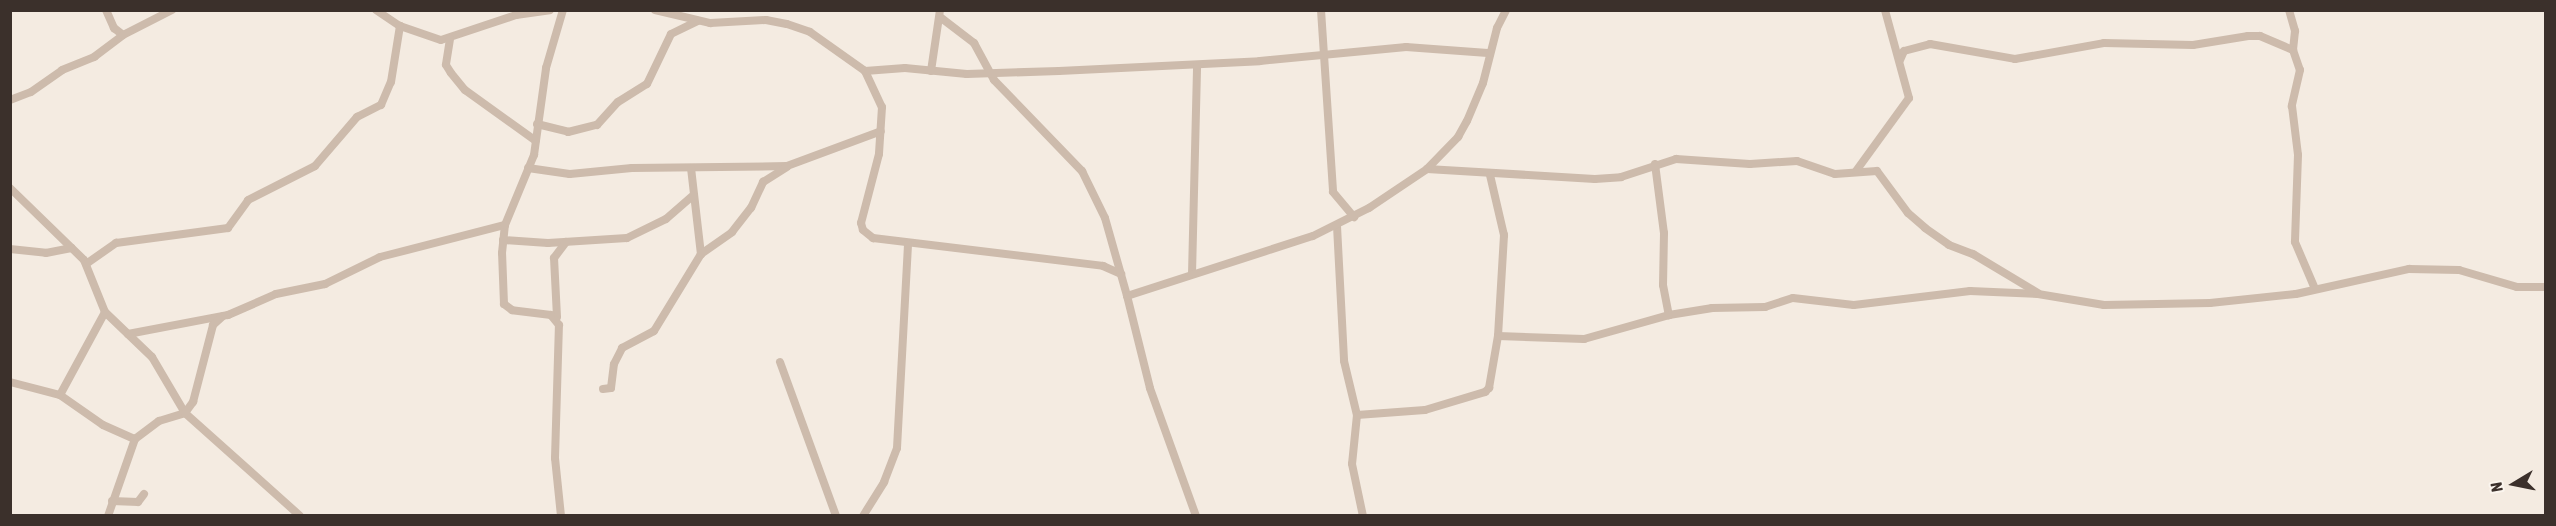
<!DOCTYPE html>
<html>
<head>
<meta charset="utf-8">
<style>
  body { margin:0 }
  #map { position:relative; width:2556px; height:526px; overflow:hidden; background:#f4ebe1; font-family:"Asap Condensed",sans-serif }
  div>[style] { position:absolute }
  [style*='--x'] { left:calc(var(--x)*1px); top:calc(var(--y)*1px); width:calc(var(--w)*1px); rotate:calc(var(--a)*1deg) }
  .minor>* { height:8px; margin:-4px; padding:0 4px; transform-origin:4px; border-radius:4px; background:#cdbbac }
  span { translate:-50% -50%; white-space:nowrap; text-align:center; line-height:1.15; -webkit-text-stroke:6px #fbf5ee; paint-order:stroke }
  .frame { position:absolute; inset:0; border:12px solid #3b302b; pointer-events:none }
  .north { position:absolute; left:2484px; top:454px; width:60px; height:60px; -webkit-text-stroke:4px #fbf5ee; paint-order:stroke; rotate:260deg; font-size:16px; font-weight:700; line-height:24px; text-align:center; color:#3b302b }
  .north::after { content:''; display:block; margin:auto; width:21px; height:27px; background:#3b302b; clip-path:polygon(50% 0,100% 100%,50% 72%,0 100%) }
</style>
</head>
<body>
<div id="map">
  <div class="minor">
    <div style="--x:106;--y:10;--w:20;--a:66"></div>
    <div style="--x:114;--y:28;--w:11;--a:38"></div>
    <div style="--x:376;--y:10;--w:29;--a:34"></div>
    <div style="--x:400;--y:26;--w:43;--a:18.9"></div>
    <div style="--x:441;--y:40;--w:79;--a:-18.4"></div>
    <div style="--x:516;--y:15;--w:34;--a:-8"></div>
    <div style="--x:655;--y:10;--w:57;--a:13.3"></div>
    <div style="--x:710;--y:23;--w:56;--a:-3.1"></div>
    <div style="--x:766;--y:20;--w:21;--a:11"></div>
    <div style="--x:787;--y:24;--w:24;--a:19"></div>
    <div style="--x:810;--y:32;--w:67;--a:35.3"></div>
    <div style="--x:865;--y:71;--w:40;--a:65"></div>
    <div style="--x:882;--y:107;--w:47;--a:93.7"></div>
    <div style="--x:879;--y:154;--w:71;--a:104.6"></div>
    <div style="--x:861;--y:223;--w:7;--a:74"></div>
    <div style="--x:863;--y:230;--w:13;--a:39"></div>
    <div style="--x:873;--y:238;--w:232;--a:6.9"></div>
    <div style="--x:1103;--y:266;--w:20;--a:24"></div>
    <div style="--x:1321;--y:10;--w:182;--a:86.2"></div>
    <div style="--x:1333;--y:192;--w:33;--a:50"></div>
    <div style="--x:2289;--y:10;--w:22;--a:74"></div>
    <div style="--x:2295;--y:31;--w:19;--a:96"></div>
    <div style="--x:940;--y:17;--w:43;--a:37.4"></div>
    <div style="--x:974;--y:43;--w:42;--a:61.6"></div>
    <div style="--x:994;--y:80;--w:127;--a:46"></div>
    <div style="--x:1082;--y:171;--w:52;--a:63.9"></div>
    <div style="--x:1105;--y:218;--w:81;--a:74.2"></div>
    <div style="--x:450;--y:39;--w:26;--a:99"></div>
    <div style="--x:446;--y:65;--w:9;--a:58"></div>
    <div style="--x:451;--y:73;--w:22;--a:51"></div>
    <div style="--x:465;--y:90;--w:87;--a:35.7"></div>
    <div style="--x:1900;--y:60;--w:10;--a:-66"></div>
    <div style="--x:1904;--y:51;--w:27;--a:-15"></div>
    <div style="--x:1930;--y:44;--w:86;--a:10"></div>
    <div style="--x:2015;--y:59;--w:90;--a:-10.2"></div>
    <div style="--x:2104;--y:43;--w:89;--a:1.3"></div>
    <div style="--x:2193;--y:45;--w:56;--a:-9.3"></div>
    <div style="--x:2248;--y:36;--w:12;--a:0"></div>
    <div style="--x:2260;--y:36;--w:36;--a:23"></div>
    <div style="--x:2293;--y:50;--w:21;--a:71"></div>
    <div style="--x:2300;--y:70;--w:37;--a:103"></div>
    <div style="--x:2292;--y:106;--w:49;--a:83"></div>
    <div style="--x:2298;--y:155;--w:87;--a:92"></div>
    <div style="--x:2295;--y:242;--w:51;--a:66.9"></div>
    <div style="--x:865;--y:71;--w:40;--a:-4.3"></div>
    <div style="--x:905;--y:68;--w:62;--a:5.5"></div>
    <div style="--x:967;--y:74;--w:92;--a:-1.9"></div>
    <div style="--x:1059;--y:71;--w:201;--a:-2.8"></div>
    <div style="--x:1260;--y:61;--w:147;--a:-5.5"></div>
    <div style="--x:1406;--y:47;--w:82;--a:4.2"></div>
    <div style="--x:931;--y:71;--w:62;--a:-81.6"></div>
    <div style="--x:10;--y:100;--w:22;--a:-21"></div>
    <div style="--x:31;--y:92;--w:38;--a:-35"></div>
    <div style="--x:62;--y:70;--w:35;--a:-22"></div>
    <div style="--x:94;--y:57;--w:36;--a:-37"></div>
    <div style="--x:123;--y:35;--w:55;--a:-27"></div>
    <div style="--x:537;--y:124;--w:32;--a:14"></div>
    <div style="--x:568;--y:132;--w:30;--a:-14"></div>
    <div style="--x:597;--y:125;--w:31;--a:-48"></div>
    <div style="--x:618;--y:102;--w:34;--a:-32"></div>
    <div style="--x:647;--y:84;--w:55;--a:-64.4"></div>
    <div style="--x:671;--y:34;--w:30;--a:-26"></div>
    <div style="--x:1655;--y:164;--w:70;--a:82.6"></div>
    <div style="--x:1664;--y:233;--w:52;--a:91.1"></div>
    <div style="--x:1663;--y:285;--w:31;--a:79"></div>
    <div style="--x:1669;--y:315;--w:44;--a:-9.2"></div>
    <div style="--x:1712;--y:308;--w:53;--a:-1.1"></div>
    <div style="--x:1765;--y:307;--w:29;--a:-18"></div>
    <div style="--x:1793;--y:298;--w:61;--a:6.5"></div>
    <div style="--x:1854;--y:305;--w:117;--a:-6.9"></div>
    <div style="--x:1970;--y:291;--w:68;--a:2.5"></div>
    <div style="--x:2038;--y:294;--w:67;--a:9.5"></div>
    <div style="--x:2104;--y:305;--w:106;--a:-1.1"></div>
    <div style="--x:2210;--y:303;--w:86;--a:-6"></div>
    <div style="--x:2296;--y:294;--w:116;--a:-12.5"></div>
    <div style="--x:2409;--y:269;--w:50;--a:1.1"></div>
    <div style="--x:2459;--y:270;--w:60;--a:16.3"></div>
    <div style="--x:2517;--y:287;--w:29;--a:0"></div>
    <div style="--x:528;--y:168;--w:42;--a:8.1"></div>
    <div style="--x:570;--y:174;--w:62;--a:-5.5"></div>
    <div style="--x:632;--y:168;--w:155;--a:-0.7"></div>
    <div style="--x:787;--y:166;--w:100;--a:-20.4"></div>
    <div style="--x:691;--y:168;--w:87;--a:83.4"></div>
    <div style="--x:1427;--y:169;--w:168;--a:3.4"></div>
    <div style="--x:1595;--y:179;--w:26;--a:-4"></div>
    <div style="--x:1621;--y:177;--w:58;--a:-18.1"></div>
    <div style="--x:1676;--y:159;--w:74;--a:3.9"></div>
    <div style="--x:1750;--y:164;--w:47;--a:-3.7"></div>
    <div style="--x:1797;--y:161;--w:40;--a:18.9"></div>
    <div style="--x:1835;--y:174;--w:42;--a:-4.1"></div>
    <div style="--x:1877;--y:171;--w:52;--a:53.6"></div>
    <div style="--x:1908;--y:213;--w:23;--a:41"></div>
    <div style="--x:1925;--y:228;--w:29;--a:35"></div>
    <div style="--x:1949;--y:245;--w:26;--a:21"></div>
    <div style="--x:1973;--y:254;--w:76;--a:31"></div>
    <div style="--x:1856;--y:171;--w:90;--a:-54"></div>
    <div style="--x:1909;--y:98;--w:91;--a:-105.3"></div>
    <div style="--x:1490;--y:175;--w:62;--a:76.9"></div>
    <div style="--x:1504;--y:235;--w:101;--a:93.4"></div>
    <div style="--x:10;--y:188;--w:103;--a:44.2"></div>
    <div style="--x:84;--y:260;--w:56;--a:68"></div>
    <div style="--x:105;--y:312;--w:65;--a:43.8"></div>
    <div style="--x:152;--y:357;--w:65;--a:59.5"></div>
    <div style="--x:185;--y:413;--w:154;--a:41.8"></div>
    <div style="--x:1337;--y:226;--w:135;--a:87"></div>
    <div style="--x:1344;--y:361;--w:56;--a:76.5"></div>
    <div style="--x:1357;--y:415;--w:49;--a:95.8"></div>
    <div style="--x:1352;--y:464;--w:53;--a:78.1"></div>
    <div style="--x:503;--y:240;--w:45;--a:3.8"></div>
    <div style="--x:548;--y:243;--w:79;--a:-3.6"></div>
    <div style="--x:627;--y:238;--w:43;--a:-26"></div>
    <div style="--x:666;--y:219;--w:35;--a:-41"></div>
    <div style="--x:10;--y:249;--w:36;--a:6"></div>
    <div style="--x:46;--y:253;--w:26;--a:-11"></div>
    <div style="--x:86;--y:264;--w:37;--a:-35"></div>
    <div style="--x:116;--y:243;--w:113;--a:-7.6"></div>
    <div style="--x:228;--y:228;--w:34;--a:-54"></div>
    <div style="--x:248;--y:200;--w:75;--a:-26.9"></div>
    <div style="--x:315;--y:166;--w:65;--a:-49.4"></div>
    <div style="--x:357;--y:117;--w:27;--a:-27"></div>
    <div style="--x:381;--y:105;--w:25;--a:-67"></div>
    <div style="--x:391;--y:82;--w:57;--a:-80.9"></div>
    <div style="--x:1192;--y:274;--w:209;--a:-88.6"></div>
    <div style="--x:557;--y:317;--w:59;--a:-92.9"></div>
    <div style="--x:554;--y:258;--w:20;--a:-53"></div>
    <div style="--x:128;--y:334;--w:102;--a:-10.8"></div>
    <div style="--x:228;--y:315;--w:52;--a:-23.6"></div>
    <div style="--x:276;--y:294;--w:50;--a:-11.5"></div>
    <div style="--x:325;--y:284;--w:61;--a:-26.1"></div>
    <div style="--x:380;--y:257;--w:129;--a:-14.4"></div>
    <div style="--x:780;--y:362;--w:164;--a:70"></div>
    <div style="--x:10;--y:382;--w:52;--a:14.6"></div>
    <div style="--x:60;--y:395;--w:52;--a:34.9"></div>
    <div style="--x:103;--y:425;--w:35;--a:24"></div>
    <div style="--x:603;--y:389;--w:8;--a:-7"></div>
    <div style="--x:611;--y:388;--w:24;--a:-83"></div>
    <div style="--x:614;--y:364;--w:18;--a:-63"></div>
    <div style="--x:622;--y:348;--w:36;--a:-28"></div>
    <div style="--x:654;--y:331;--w:90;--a:-58.6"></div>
    <div style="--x:701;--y:254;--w:38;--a:-35"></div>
    <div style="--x:732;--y:232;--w:31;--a:-52"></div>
    <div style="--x:751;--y:208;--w:29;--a:-65"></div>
    <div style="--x:763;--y:182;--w:28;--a:-32"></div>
    <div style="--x:60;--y:395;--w:94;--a:-61.5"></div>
    <div style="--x:1357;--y:415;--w:68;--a:-4.2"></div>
    <div style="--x:1425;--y:410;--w:63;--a:-16.7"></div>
    <div style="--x:1485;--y:392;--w:6;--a:-45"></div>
    <div style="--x:1489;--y:388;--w:53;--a:-80.2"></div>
    <div style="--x:1498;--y:336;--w:86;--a:2"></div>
    <div style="--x:1584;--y:339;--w:88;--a:-15.8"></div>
    <div style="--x:112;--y:501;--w:26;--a:2"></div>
    <div style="--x:138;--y:502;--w:10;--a:-53"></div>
    <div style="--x:108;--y:516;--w:82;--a:-70.7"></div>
    <div style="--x:135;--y:439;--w:30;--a:-37"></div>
    <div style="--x:159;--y:421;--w:27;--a:-17"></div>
    <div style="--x:185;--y:413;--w:14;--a:-54"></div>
    <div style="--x:193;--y:402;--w:80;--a:-75.4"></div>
    <div style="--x:213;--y:325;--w:13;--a:-42"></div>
    <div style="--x:561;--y:516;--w:58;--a:-95.9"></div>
    <div style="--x:555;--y:458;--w:133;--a:-88.3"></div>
    <div style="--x:559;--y:325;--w:13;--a:-129"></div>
    <div style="--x:551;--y:315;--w:39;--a:-173"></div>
    <div style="--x:512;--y:310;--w:10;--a:-143"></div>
    <div style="--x:504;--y:304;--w:51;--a:-92.2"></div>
    <div style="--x:502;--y:253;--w:28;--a:-84"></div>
    <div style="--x:505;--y:225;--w:76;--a:-67.5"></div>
    <div style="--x:534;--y:155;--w:88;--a:-82.1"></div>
    <div style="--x:546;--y:68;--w:60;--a:-73.7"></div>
    <div style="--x:863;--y:516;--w:40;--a:-58"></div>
    <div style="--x:884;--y:482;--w:36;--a:-69"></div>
    <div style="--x:897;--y:448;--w:204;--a:-86.9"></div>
    <div style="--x:1196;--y:516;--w:136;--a:-109.8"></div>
    <div style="--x:1150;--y:388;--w:95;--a:-104"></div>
    <div style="--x:1127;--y:296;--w:195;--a:-17.9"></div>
    <div style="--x:1313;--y:236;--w:63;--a:-26.6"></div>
    <div style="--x:1369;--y:208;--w:70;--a:-33.9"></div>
    <div style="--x:1427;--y:169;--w:45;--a:-45.9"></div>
    <div style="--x:1458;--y:137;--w:18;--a:-61"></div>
    <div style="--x:1467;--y:121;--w:41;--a:-67.2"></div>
    <div style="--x:1483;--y:83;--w:57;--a:-75.7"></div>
    <div style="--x:1497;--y:28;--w:20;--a:-63"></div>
  </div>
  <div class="frame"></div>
  <div class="north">N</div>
</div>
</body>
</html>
